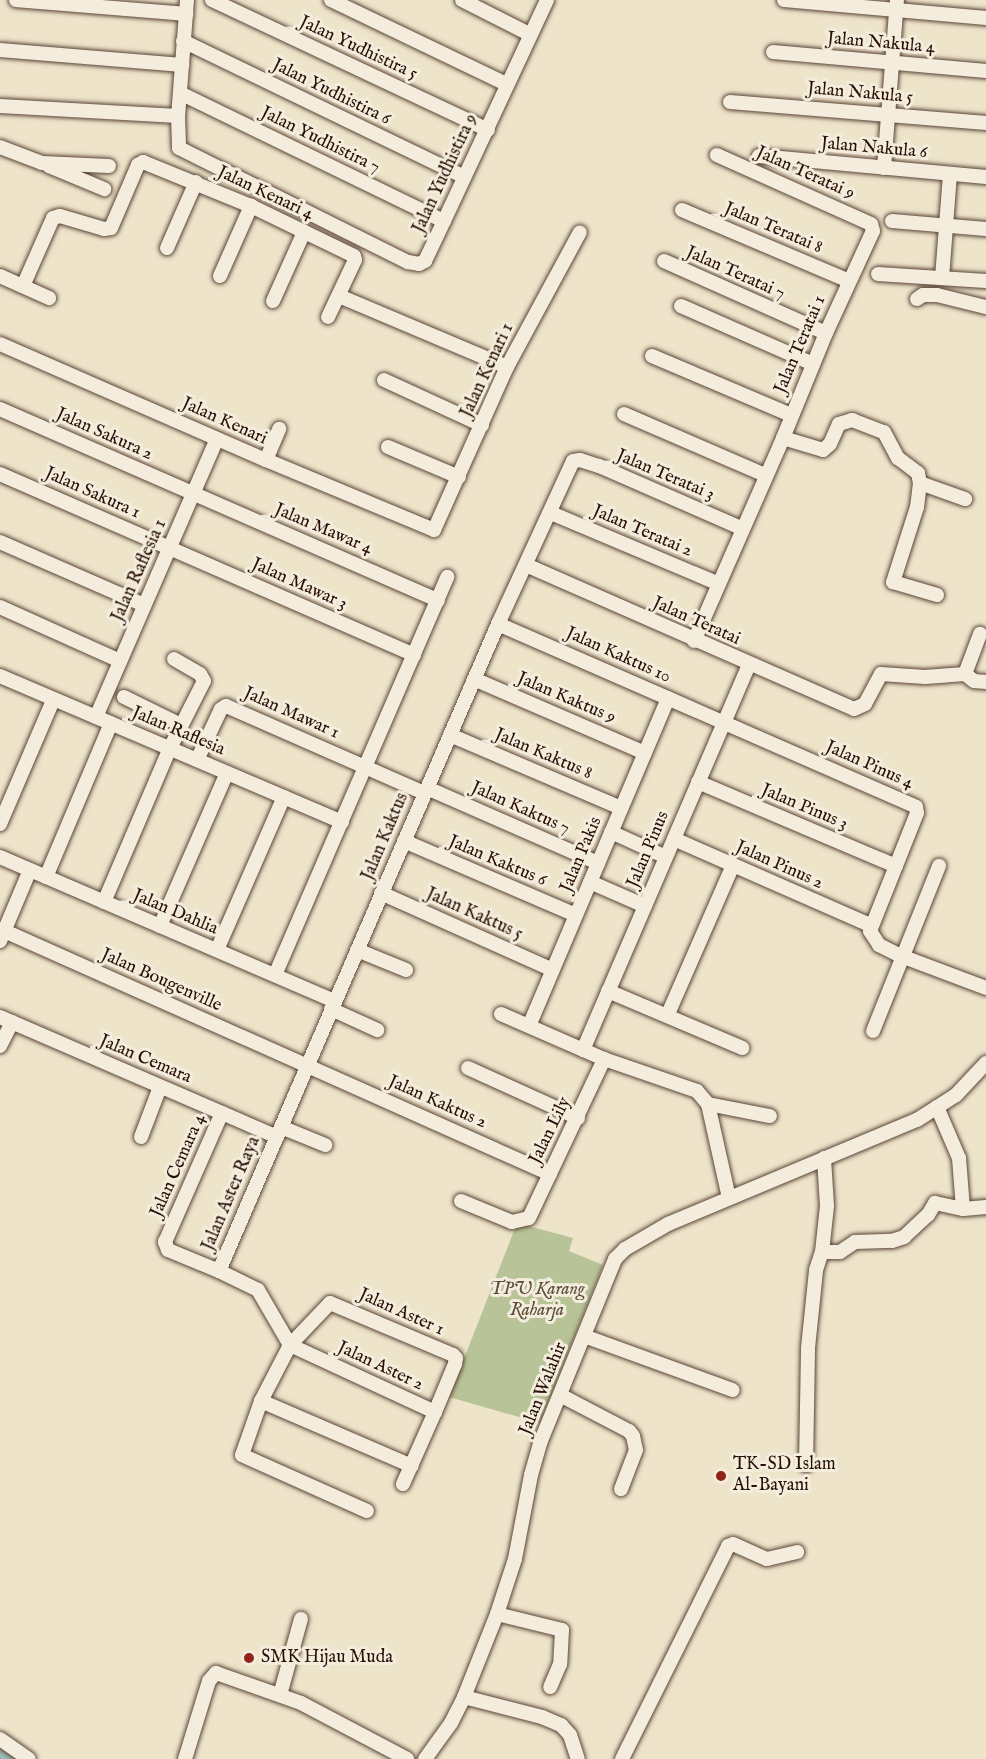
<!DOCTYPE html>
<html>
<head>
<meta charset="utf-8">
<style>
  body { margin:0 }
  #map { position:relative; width:986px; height:1759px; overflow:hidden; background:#eee4ca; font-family:"IM FELL English",serif }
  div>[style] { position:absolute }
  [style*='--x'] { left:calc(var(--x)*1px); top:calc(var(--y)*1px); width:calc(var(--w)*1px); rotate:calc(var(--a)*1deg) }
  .green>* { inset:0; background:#b8c498 }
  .canal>* { height:14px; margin:-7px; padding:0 7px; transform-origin:7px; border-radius:7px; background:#99beb9 }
  .roads { filter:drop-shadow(0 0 2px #5a4437) drop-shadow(0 0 2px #5a4437) }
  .minor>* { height:14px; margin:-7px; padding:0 7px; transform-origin:7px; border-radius:7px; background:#f4eddd }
  .dots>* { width:16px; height:16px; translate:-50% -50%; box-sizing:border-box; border:3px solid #f4eddd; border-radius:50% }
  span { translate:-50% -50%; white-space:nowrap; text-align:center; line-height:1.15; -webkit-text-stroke:6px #f4eddd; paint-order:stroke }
  .street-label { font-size:18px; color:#290f06 }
  .park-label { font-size:18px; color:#5b4e39; font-style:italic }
  .poi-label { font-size:18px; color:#290f06 }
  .left { translate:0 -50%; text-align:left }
</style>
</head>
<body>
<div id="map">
  <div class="green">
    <div style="clip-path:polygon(517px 1223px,573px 1238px,569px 1251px,603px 1265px,540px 1423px,449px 1397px)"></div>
  </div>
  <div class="canal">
    <div style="--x:0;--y:1751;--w:14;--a:34"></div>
  </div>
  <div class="roads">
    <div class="minor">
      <div style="--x:16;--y:0;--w:171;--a:4.7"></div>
      <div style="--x:187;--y:0;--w:116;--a:94.4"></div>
      <div style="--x:178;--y:116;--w:32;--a:88"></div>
      <div style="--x:179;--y:148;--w:256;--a:26.5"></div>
      <div style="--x:408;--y:262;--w:11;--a:10"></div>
      <div style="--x:419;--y:264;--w:7;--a:-27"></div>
      <div style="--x:425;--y:261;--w:44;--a:-64.6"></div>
      <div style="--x:444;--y:221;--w:244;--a:-65"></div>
      <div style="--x:212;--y:0;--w:305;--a:25.2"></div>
      <div style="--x:331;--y:0;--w:194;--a:25.6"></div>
      <div style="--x:462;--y:0;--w:77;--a:26.9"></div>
      <div style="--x:784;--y:0;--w:203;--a:5.1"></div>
      <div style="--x:183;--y:41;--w:312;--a:25.8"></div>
      <div style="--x:0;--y:50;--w:183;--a:4.7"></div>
      <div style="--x:773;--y:52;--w:214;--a:5.1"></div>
      <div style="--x:180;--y:93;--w:293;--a:25.9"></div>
      <div style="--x:730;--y:102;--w:257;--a:4.7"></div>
      <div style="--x:0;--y:106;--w:178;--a:3.2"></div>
      <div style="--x:0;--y:147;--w:45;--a:20.9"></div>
      <div style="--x:42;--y:163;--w:67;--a:2.6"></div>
      <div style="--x:759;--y:156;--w:228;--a:5.3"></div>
      <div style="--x:49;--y:166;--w:60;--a:22.7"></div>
      <div style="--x:884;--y:168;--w:169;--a:-85.6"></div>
      <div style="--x:682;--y:210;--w:181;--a:23"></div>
      <div style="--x:892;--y:221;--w:94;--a:4.9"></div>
      <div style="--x:167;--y:248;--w:72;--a:-66.3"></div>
      <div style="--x:664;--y:261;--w:177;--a:24"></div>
      <div style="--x:878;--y:274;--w:108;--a:3.7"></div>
      <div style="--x:0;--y:276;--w:54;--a:24.2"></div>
      <div style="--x:220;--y:276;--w:77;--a:-66.1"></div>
      <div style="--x:942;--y:278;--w:104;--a:-85.6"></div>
      <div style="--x:23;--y:286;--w:74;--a:-66.2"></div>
      <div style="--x:53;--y:218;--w:7;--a:-16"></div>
      <div style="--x:60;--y:216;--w:46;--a:16.5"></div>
      <div style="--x:104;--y:229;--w:7;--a:-8"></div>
      <div style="--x:111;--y:228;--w:69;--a:-66.8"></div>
      <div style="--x:138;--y:165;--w:6;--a:-31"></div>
      <div style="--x:143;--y:162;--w:117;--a:22.2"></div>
      <div style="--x:251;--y:206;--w:114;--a:25.9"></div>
      <div style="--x:354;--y:256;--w:4;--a:76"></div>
      <div style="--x:355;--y:260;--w:63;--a:115.3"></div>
      <div style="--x:339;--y:296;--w:182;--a:22.9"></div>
      <div style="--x:917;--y:299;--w:7;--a:-34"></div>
      <div style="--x:923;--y:295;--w:14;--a:0"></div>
      <div style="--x:937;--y:295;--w:50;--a:13.8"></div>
      <div style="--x:273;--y:301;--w:76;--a:-65.8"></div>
      <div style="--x:681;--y:306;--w:144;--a:23.7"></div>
      <div style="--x:0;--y:344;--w:290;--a:23.6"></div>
      <div style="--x:266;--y:460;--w:182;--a:22.6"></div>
      <div style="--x:434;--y:530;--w:179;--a:-65.9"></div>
      <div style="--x:507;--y:367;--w:153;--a:-61.6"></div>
      <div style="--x:652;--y:356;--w:151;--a:23"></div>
      <div style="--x:384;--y:380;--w:108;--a:24.7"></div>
      <div style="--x:0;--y:409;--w:478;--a:23.6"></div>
      <div style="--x:624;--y:414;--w:154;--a:23.4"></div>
      <div style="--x:783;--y:438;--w:42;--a:16.7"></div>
      <div style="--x:823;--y:450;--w:9;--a:-41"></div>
      <div style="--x:830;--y:444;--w:22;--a:-66"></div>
      <div style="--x:839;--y:424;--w:14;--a:-17"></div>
      <div style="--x:852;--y:420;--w:34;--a:21"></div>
      <div style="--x:884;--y:432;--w:30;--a:62"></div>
      <div style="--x:898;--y:458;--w:25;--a:37"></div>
      <div style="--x:918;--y:473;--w:10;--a:79"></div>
      <div style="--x:920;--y:483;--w:24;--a:97"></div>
      <div style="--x:917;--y:507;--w:79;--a:107.7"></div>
      <div style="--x:893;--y:582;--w:46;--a:16.5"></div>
      <div style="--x:388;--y:447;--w:77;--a:22.9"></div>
      <div style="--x:266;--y:460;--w:34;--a:-67"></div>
      <div style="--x:0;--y:474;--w:452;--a:23.6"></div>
      <div style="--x:920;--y:483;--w:48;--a:19.6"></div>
      <div style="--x:551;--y:513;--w:182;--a:22.9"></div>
      <div style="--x:0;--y:542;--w:157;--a:23.6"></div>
      <div style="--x:526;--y:565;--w:358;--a:23.7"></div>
      <div style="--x:854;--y:709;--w:12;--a:-24"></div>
      <div style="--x:865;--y:704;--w:34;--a:-62"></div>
      <div style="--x:881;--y:674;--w:44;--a:3.9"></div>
      <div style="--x:925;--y:677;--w:40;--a:-4.3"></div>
      <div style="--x:965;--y:674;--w:43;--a:-69.4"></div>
      <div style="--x:0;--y:607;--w:132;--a:24.2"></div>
      <div style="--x:498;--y:624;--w:456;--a:23.6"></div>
      <div style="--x:916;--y:807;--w:6;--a:81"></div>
      <div style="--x:917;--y:813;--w:127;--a:111.7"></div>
      <div style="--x:870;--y:931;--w:17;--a:57"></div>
      <div style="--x:879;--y:945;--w:25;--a:27"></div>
      <div style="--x:901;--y:956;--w:91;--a:20.6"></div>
      <div style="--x:694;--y:641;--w:222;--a:-66.3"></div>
      <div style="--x:783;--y:438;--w:113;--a:-67.7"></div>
      <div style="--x:826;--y:333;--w:112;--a:-65.3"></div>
      <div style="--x:873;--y:231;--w:7;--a:-106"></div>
      <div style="--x:871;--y:224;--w:169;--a:-155.9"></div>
      <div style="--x:965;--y:674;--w:11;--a:38"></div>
      <div style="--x:974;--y:681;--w:12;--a:5"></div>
      <div style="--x:0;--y:676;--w:372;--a:23.1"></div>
      <div style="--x:474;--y:679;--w:186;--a:23.4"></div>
      <div style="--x:124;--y:697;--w:64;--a:26.2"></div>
      <div style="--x:96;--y:717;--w:303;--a:-66.5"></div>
      <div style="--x:450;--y:735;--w:186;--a:23.1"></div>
      <div style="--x:197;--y:760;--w:56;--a:-64.8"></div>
      <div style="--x:221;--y:709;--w:6;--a:-31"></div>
      <div style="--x:226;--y:706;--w:216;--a:23.7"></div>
      <div style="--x:698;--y:782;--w:215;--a:23"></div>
      <div style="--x:427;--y:788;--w:187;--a:23.7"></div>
      <div style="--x:0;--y:824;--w:129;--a:-66.8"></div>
      <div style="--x:611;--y:832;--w:60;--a:24.4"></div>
      <div style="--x:674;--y:839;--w:214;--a:23.7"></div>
      <div style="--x:404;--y:841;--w:187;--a:23.3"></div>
      <div style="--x:0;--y:857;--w:365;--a:23.3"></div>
      <div style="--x:46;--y:877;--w:167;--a:-67.1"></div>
      <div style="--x:590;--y:882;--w:60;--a:23.6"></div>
      <div style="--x:381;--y:893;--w:188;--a:24.1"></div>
      <div style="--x:104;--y:902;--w:168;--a:-66.8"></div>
      <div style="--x:170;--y:748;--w:75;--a:-63.1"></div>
      <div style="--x:204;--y:681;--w:8;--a:-120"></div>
      <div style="--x:200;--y:674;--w:30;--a:-150"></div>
      <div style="--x:160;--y:926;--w:167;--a:-66.4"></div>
      <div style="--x:0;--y:929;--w:602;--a:24.01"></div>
      <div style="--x:0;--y:941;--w:77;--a:-67.1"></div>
      <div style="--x:217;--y:950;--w:167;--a:-66.4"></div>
      <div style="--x:357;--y:950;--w:53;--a:22.2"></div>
      <div style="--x:275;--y:975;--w:434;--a:-66.6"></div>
      <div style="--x:608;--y:991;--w:146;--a:23"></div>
      <div style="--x:331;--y:1009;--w:51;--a:24.5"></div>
      <div style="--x:501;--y:1014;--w:112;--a:23.6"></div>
      <div style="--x:604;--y:1059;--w:98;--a:19"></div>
      <div style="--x:697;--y:1091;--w:17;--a:50"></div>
      <div style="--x:708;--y:1104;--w:96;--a:77.4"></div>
      <div style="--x:668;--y:1014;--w:163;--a:-66.4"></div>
      <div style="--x:0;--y:1017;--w:302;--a:23.4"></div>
      <div style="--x:529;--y:1026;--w:356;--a:-67"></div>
      <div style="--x:873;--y:1031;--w:178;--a:-68.2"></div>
      <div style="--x:0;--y:1046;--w:27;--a:-63"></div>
      <div style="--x:583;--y:1050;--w:419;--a:-66.7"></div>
      <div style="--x:468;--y:1068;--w:121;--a:24.4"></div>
      <div style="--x:708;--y:1104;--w:63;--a:11"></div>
      <div style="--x:937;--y:1107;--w:56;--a:66.7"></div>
      <div style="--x:959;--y:1158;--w:51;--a:85.5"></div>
      <div style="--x:281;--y:1127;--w:48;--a:22.2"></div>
      <div style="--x:141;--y:1137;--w:53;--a:-69.2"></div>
      <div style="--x:461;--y:1201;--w:55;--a:22.4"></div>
      <div style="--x:512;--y:1222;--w:17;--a:-13"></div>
      <div style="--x:529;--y:1218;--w:176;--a:-64.7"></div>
      <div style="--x:822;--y:1252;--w:18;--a:0"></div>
      <div style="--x:840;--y:1252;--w:18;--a:-34"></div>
      <div style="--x:855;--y:1242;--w:37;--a:-2"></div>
      <div style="--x:892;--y:1241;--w:13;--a:-18"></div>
      <div style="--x:904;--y:1237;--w:33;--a:-43"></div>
      <div style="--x:928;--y:1215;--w:14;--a:-60"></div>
      <div style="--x:935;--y:1203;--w:29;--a:12"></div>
      <div style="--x:963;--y:1209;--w:23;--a:-5"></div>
      <div style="--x:219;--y:1271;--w:55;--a:-157.6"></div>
      <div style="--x:168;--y:1250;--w:9;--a:-111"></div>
      <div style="--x:165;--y:1242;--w:141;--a:-66.2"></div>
      <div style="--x:584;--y:1336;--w:158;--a:20"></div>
      <div style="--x:290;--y:1345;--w:64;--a:-120.2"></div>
      <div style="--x:258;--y:1290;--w:43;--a:-154"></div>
      <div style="--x:219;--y:1271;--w:705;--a:-66.67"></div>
      <div style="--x:498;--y:624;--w:179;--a:-65.3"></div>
      <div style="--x:573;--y:461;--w:7;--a:-8"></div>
      <div style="--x:580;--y:460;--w:20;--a:18"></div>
      <div style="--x:599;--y:466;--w:157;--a:23.6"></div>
      <div style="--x:290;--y:1345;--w:160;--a:24.8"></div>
      <div style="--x:435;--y:1412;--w:79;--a:114"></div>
      <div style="--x:560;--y:1395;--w:78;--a:27.6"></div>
      <div style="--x:629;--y:1431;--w:6;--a:51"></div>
      <div style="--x:633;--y:1436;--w:14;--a:78"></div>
      <div style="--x:636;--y:1450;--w:42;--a:111"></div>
      <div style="--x:261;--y:1401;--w:164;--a:23.3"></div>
      <div style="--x:806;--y:1465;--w:117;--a:-89"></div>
      <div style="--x:808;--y:1348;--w:78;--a:-84.1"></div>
      <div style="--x:816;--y:1270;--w:19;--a:-72"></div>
      <div style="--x:822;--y:1252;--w:46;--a:-83.8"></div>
      <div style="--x:827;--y:1206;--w:48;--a:-93.6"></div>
      <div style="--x:367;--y:1511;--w:137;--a:-155.9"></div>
      <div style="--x:242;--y:1455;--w:57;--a:-70.6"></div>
      <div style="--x:261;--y:1401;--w:63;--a:-62.6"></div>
      <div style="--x:290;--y:1345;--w:58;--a:-46.4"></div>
      <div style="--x:330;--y:1303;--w:134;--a:22.9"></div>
      <div style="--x:453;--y:1355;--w:4;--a:45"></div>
      <div style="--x:456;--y:1358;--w:6;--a:99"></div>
      <div style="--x:455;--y:1364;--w:52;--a:112.6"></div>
      <div style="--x:497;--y:1614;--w:67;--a:13.8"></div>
      <div style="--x:562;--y:1630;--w:34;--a:93"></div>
      <div style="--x:560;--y:1664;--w:25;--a:113"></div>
      <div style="--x:280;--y:1695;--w:79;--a:-74.6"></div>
      <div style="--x:464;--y:1697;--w:81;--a:14.4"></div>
      <div style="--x:542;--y:1717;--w:21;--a:23"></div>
      <div style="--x:561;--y:1725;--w:13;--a:48"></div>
      <div style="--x:570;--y:1735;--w:25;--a:72"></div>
      <div style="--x:0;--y:1739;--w:35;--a:35"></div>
      <div style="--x:185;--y:1759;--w:82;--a:-72.9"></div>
      <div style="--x:209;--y:1681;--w:11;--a:-49"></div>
      <div style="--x:216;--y:1673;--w:90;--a:19.4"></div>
      <div style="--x:301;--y:1703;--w:120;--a:27.8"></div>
      <div style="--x:425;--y:1759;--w:44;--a:-54.2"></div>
      <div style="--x:451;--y:1723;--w:29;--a:-63"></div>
      <div style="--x:464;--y:1697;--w:89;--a:-68.3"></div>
      <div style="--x:497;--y:1614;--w:58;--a:-71.9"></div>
      <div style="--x:515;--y:1559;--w:86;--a:-79.2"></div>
      <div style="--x:531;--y:1475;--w:33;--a:-74"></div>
      <div style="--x:540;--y:1443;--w:199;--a:-67.8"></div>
      <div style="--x:615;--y:1259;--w:14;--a:-45"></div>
      <div style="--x:625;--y:1249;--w:50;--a:-30.2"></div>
      <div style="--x:668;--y:1224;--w:270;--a:-22.7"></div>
      <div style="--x:917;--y:1120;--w:46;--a:-32.7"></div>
      <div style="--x:956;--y:1095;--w:44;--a:-46.8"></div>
      <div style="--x:622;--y:1759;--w:238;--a:-63.5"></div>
      <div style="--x:728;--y:1546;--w:5;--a:-22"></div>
      <div style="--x:733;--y:1544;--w:37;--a:24"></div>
      <div style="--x:767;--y:1559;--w:31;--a:-13"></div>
    </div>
  </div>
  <div class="dots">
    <div style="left:721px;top:1476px;background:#8f2418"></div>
    <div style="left:249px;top:1658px;background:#8f2418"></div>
  </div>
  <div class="street-label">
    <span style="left:881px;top:44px;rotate:5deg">Jalan Nakula 4</span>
    <span style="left:358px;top:49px;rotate:25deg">Jalan Yudhistira 5</span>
    <span style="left:331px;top:93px;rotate:26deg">Jalan Yudhistira 6</span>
    <span style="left:860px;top:94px;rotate:5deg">Jalan Nakula 5</span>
    <span style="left:320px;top:141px;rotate:26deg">Jalan Yudhistira 7</span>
    <span style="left:874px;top:149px;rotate:5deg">Jalan Nakula 6</span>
    <span style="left:446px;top:174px;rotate:-65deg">Jalan Yudhistira 9</span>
    <span style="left:805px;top:174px;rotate:24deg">Jalan Teratai 9</span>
    <span style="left:265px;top:194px;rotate:25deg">Jalan Kenari 4</span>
    <span style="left:773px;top:229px;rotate:23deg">Jalan Teratai 8</span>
    <span style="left:735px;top:274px;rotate:24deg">Jalan Teratai 7</span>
    <span style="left:801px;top:345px;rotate:-67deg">Jalan Teratai 1</span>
    <span style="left:488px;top:371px;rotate:-65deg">Jalan Kenari 1</span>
    <span style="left:224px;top:422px;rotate:24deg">Jalan Kenari</span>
    <span style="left:104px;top:435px;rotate:24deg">Jalan Sakura 2</span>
    <span style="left:665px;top:476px;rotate:23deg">Jalan Teratai 3</span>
    <span style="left:92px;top:494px;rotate:24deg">Jalan Sakura 1</span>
    <span style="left:323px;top:530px;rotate:23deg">Jalan Mawar 4</span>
    <span style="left:642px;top:532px;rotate:23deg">Jalan Teratai 2</span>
    <span style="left:140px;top:571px;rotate:-66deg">Jalan Raflesia 1</span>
    <span style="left:299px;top:585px;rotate:24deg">Jalan Mawar 3</span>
    <span style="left:696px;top:622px;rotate:24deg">Jalan Teratai</span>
    <span style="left:618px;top:656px;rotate:24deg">Jalan Kaktus 10</span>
    <span style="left:566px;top:699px;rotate:23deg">Jalan Kaktus 9</span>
    <span style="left:291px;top:714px;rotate:24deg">Jalan Mawar 1</span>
    <span style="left:178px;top:732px;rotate:23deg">Jalan Raflesia</span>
    <span style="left:543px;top:755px;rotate:23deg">Jalan Kaktus 8</span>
    <span style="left:869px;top:766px;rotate:24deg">Jalan Pinus 4</span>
    <span style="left:804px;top:808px;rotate:23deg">Jalan Pinus 3</span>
    <span style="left:520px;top:809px;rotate:24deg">Jalan Kaktus 7</span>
    <span style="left:386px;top:837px;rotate:-67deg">Jalan Kaktus</span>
    <span style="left:649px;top:850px;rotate:-67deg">Jalan Pinus</span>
    <span style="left:582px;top:855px;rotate:-67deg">Jalan Pakis</span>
    <span style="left:497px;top:862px;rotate:23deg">Jalan Kaktus 6</span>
    <span style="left:779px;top:866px;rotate:24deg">Jalan Pinus 2</span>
    <span style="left:175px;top:913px;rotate:23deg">Jalan Dahlia</span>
    <span style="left:474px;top:915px;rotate:24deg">Jalan Kaktus 5</span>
    <span style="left:161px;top:981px;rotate:24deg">Jalan Bougenville</span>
    <span style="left:145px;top:1060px;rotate:23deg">Jalan Cemara</span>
    <span style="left:437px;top:1103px;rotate:24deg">Jalan Kaktus 2</span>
    <span style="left:551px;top:1131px;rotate:-64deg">Jalan Lily</span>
    <span style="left:179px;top:1166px;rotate:-66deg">Jalan Cemara 4</span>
    <span style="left:232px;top:1194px;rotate:-67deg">Jalan Aster Raya</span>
    <span style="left:401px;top:1313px;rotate:24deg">Jalan Aster 1</span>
    <span style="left:380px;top:1367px;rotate:25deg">Jalan Aster 2</span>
    <span style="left:544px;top:1389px;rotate:-68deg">Jalan Walahir</span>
  </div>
  <div class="park-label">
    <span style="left:537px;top:1301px">TPU Karang<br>Raharja</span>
  </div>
  <div class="poi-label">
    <span class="left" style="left:733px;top:1476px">TK-SD Islam<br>Al-Bayani</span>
    <span class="left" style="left:261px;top:1658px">SMK Hijau Muda</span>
  </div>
</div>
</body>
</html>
